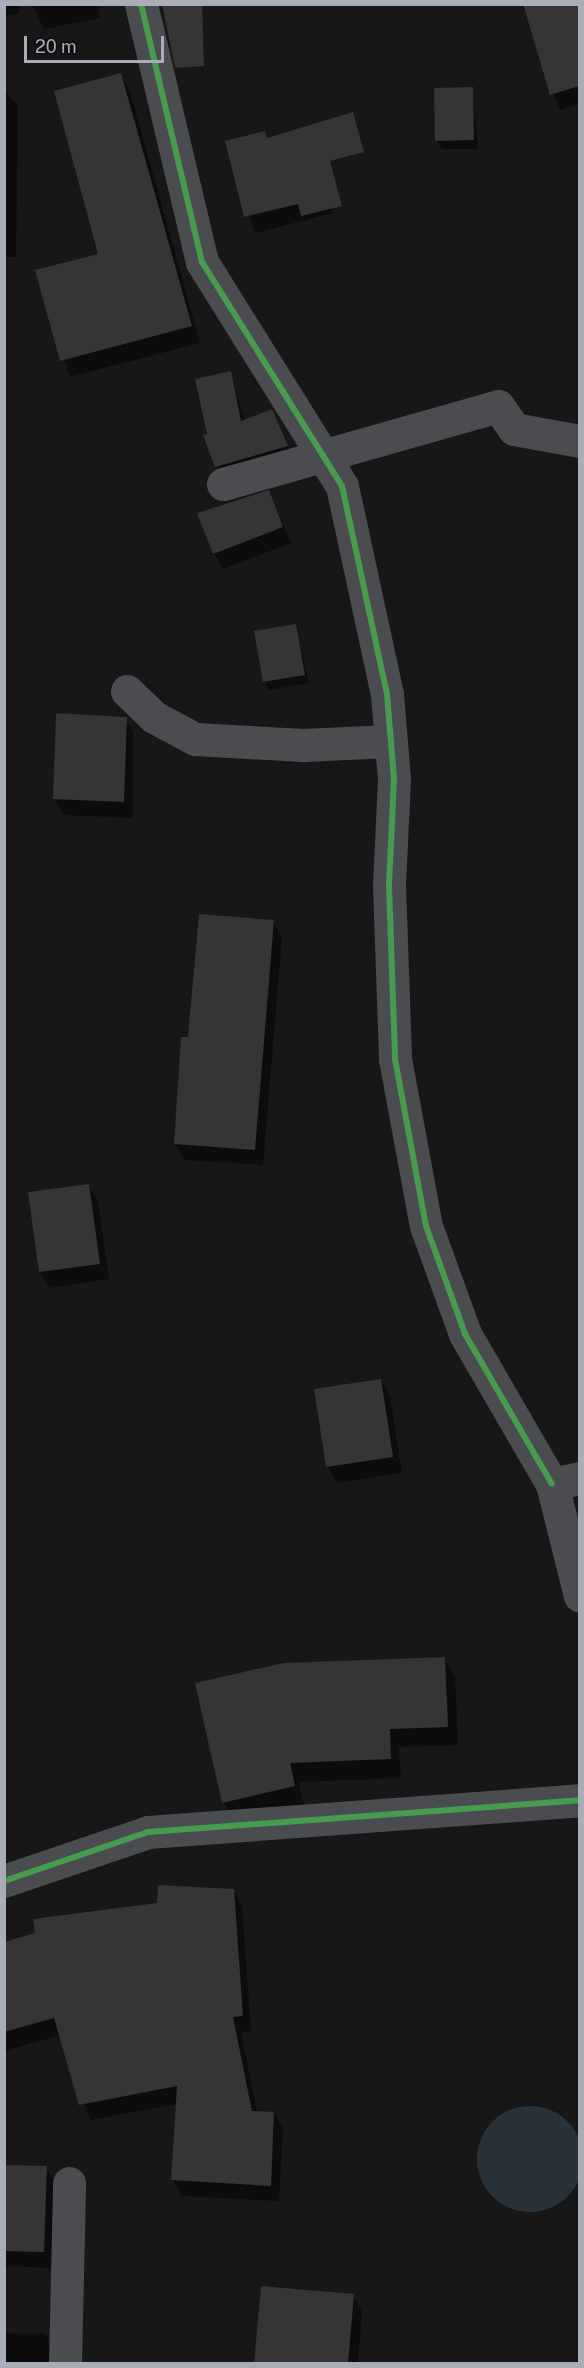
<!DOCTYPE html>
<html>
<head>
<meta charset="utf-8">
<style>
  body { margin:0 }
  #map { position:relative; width:584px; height:2368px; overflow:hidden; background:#171717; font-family:"Public Sans",sans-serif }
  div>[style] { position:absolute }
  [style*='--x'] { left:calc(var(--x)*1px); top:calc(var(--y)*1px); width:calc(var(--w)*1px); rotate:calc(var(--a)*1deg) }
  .water>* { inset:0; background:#2a3239 }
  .round { border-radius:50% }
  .shadow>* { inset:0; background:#0007 }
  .building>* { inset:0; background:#353536 }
  .minor>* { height:33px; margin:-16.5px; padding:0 16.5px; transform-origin:16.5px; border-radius:16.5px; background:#4b4c50 }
  .tertiary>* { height:33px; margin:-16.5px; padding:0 16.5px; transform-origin:16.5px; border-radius:16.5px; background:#4b4c50 }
  .cycleway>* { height:6px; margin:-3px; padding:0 3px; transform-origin:3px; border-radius:3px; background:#469c4c }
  span { translate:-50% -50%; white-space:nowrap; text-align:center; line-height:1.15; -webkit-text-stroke:6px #111113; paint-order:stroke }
  .frame { position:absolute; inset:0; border:6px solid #a8adb8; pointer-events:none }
  .scale { position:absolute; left:24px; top:36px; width:140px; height:27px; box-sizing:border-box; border:3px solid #a8adb8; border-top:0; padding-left:8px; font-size:18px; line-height:21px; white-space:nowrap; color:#a8adb8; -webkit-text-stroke:4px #111113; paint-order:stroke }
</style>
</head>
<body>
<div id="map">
  <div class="water">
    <div class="round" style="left:477px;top:2106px;width:106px;height:106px"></div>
  </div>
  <div class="shadow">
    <div style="clip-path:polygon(4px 4px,20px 4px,19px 14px,4px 16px)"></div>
    <div style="clip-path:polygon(32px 4px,97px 4px,100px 18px,44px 29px)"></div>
    <div style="clip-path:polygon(522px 4px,580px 4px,580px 104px,560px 110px)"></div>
    <div style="clip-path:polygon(120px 75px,130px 91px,200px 343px,70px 377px,37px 272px,100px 255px)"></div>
    <div style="clip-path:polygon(472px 89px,478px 149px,442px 149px,437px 140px)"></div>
    <div style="clip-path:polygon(4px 90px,18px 106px,16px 257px,4px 257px)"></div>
    <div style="clip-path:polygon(264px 133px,268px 139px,311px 145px,333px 213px,255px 233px,226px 143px)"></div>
    <div style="clip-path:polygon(230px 373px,245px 421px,271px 411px,295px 461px,225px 481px,205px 436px)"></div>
    <div style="clip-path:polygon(269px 492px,291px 543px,223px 569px,214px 553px)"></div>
    <div style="clip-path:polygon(295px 626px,309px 683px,269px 690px,265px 681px)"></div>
    <div style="clip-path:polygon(57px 714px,124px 716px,133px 732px,133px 818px,64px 815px,54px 799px)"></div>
    <div style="clip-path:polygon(273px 921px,282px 937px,263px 1165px,184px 1160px,175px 1144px,189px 1039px)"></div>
    <div style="clip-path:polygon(88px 1186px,98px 1202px,109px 1279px,50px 1288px,40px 1272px,30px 1194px)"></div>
    <div style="clip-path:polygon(381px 1380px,390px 1396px,402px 1473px,337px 1483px,328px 1467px)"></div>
    <div style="clip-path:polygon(444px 1658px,455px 1677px,458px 1745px,399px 1747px,401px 1778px,299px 1782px,304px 1805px,234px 1821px,224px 1802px)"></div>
    <div style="clip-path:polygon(233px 1890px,242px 1906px,251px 2031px,241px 2032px,257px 2112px,274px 2113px,283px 2129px,279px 2201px,182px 2196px,173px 2180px,177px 2104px,90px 2120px,61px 2035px,4px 2051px,4px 1943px)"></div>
    <div style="clip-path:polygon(4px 2166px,46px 2168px,56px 2184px,53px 2268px,4px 2266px)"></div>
    <div style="clip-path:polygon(353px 2296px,362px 2312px,358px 2364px,256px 2364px)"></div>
    <div style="clip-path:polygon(4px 2333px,46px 2334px,58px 2364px,4px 2364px)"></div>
  </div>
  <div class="building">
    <div style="clip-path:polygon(162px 4px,202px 4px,204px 66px,175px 68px)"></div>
    <div style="clip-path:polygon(523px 4px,579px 4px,579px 86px,550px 95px)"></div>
    <div style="clip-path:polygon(121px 73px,192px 326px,60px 361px,35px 270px,98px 254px,54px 91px)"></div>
    <div style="clip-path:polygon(473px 87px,474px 140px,435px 141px,434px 88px)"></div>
    <div style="clip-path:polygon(353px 112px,364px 152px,330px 161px,342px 206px,301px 216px,298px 204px,244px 217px,225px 141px,265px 131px,267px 138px)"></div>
    <div style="clip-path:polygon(231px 371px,241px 421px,272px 409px,288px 446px,215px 467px,203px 435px,207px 434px,195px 379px)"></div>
    <div style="clip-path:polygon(269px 490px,283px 527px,213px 554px,197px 513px)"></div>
    <div style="clip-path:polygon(296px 624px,305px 675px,263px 682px,254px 631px)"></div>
    <div style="clip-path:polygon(56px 713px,127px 717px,124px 802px,53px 799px)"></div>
    <div style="clip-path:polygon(199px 914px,274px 920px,255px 1150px,174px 1144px,181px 1037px,188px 1037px)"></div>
    <div style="clip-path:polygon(89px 1184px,100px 1264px,39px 1272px,28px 1192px)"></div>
    <div style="clip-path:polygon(381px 1379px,393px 1457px,326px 1467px,314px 1389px)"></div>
    <div style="clip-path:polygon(445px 1657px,448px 1727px,390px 1729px,391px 1759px,290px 1763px,295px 1786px,222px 1803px,195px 1683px,284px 1663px)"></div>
    <div style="clip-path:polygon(158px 1885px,234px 1889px,243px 2016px,233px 2017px,252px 2111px,274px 2112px,271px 2186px,171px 2180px,177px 2086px,79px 2105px,54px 2018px,4px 2032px,4px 1942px,35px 1933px,33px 1919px,157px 1903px)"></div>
    <div style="clip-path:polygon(4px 2165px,47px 2166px,44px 2252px,4px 2251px)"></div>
    <div style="clip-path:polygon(261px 2286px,354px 2294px,348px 2364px,254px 2364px)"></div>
  </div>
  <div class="minor">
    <div style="--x:141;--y:4;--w:265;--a:76.7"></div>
    <div style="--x:202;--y:262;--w:264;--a:58"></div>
    <div style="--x:342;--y:486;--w:213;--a:77.8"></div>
    <div style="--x:387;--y:694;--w:85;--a:85.3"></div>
    <div style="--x:394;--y:779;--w:106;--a:92.7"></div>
    <div style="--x:389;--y:885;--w:174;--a:88"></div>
    <div style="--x:395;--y:1059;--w:170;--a:79.5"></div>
    <div style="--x:426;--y:1226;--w:115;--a:70.1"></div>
    <div style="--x:465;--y:1334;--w:173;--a:59.9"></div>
    <div style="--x:223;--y:484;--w:286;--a:-15.8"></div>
    <div style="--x:498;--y:406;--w:28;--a:55"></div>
    <div style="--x:514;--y:429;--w:67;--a:10.3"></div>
    <div style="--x:127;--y:691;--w:37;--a:44"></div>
    <div style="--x:154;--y:717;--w:47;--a:28.2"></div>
    <div style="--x:195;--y:739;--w:108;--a:3.2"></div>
    <div style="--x:303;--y:745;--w:87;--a:-2.6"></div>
    <div style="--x:580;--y:1478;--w:29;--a:168"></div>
    <div style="--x:552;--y:1484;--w:115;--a:76"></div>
    <div style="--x:65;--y:2364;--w:181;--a:-88.7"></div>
  </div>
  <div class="tertiary">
    <div style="--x:4;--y:1881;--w:152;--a:-18.8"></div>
    <div style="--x:148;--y:1832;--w:433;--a:-4.2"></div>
  </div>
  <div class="cycleway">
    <div style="--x:141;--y:4;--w:265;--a:76.7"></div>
    <div style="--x:202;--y:262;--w:264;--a:58"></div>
    <div style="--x:342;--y:486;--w:213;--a:77.8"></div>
    <div style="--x:387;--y:694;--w:85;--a:85.3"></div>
    <div style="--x:394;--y:779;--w:106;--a:92.7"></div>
    <div style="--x:389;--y:885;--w:174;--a:88"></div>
    <div style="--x:395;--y:1059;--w:170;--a:79.5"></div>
    <div style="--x:426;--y:1226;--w:115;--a:70.1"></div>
    <div style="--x:465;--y:1334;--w:173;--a:59.9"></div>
    <div style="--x:4;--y:1881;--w:152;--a:-18.8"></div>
    <div style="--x:148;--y:1832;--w:433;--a:-4.2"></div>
  </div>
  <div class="frame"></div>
  <div class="scale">20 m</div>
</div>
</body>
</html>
